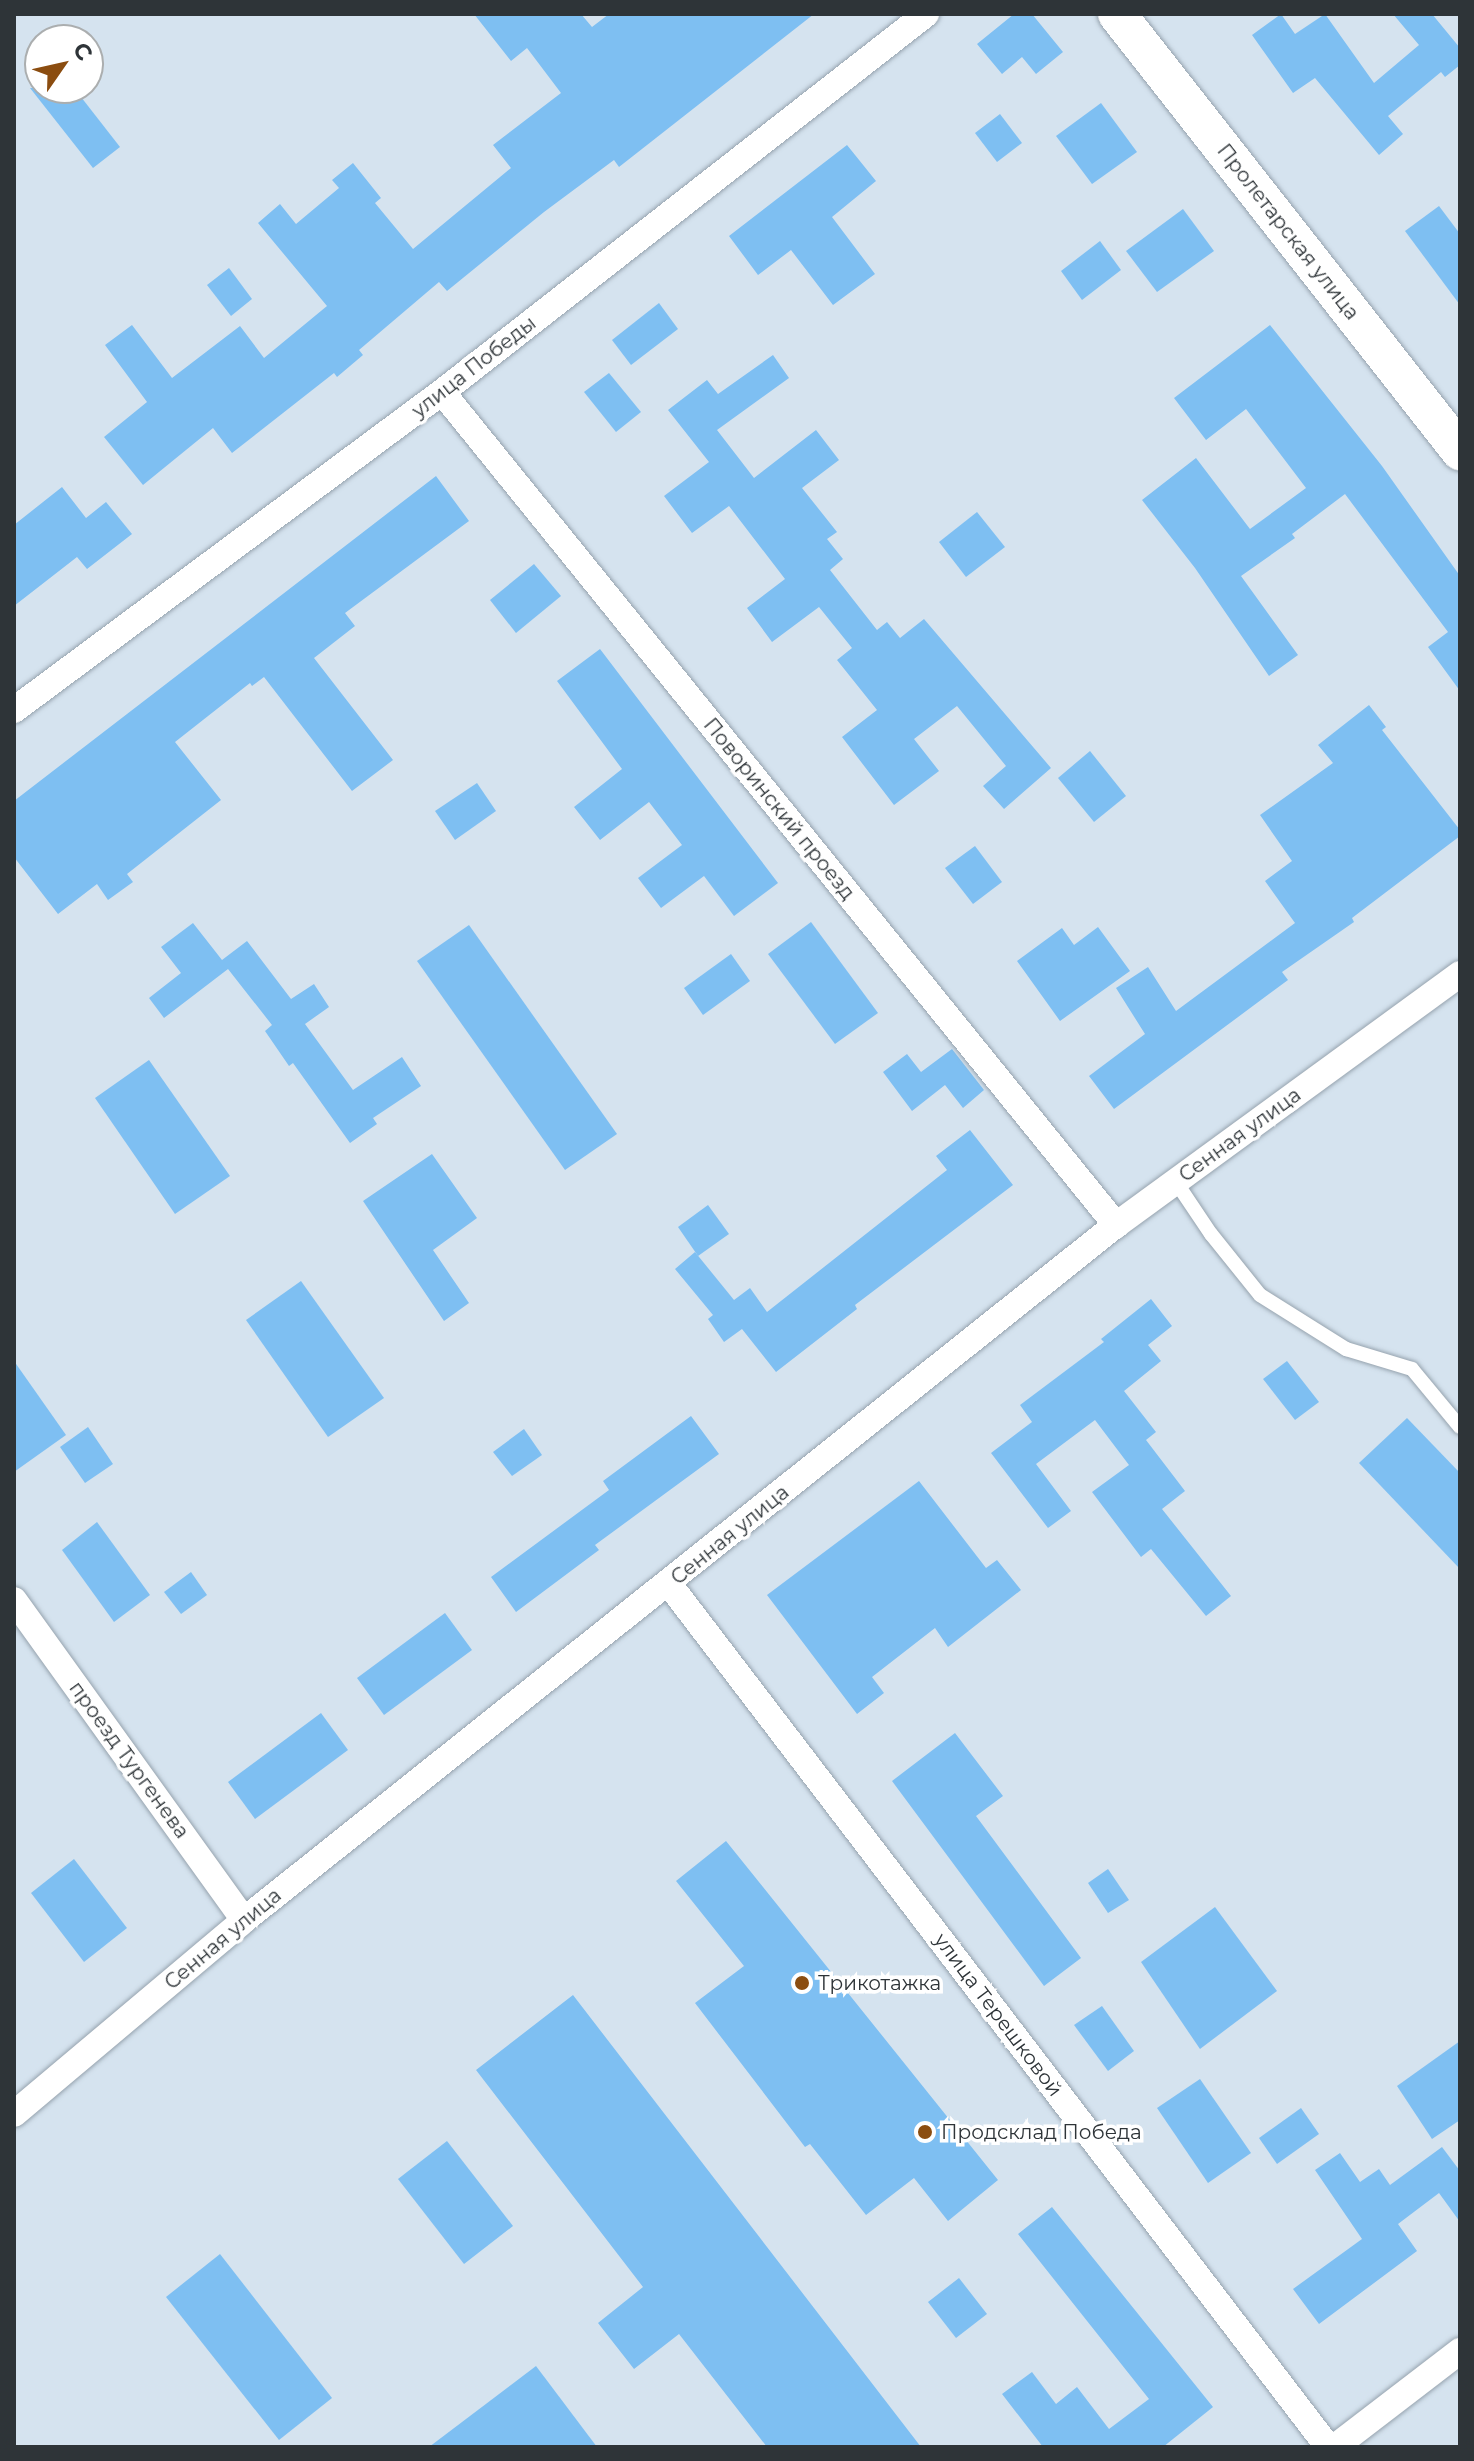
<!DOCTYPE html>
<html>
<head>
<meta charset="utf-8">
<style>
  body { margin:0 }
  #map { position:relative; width:1474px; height:2461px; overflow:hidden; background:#d5e3ef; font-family:Montserrat,sans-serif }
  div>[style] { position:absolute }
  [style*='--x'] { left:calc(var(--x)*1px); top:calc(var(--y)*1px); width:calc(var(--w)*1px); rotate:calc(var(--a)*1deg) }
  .building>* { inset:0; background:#7ebff2 }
  .roads { filter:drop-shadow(0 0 2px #96a3ae) drop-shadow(0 0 2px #96a3ae) }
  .lane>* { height:14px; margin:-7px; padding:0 7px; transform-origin:7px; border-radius:7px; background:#fff }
  .street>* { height:26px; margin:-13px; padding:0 13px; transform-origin:13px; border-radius:13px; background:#fff }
  .secondary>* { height:38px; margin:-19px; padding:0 19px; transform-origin:19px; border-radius:19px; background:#fff }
  .dots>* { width:22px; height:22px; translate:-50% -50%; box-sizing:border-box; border:4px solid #fff; border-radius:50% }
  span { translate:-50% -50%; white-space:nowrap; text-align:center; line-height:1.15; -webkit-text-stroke:7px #fff; paint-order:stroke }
  .street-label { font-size:20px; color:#2e3438 }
  .poi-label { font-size:20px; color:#2e3438 }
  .left { translate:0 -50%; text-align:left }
  .frame { position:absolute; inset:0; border:16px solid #2e3438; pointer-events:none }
  .north { position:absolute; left:24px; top:24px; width:80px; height:80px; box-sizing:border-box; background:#fff; border:2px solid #abaeaf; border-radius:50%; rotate:56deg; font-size:22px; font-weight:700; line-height:32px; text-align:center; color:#2e3438 }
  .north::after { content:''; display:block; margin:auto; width:28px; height:36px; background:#8b4d10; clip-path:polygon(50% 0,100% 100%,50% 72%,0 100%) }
</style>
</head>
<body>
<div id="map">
  <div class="building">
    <div style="clip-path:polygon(474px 14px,581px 14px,592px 27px,609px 14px,814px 14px,619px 167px,614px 160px,544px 212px,447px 291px,439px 282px,359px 350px,363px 355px,337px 377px,334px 373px,232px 453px,213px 428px,143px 485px,104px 437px,147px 402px,105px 345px,132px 325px,172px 378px,240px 326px,264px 358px,327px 306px,258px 223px,280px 204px,296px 224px,339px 188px,332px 180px,353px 163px,381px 198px,375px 203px,413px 249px,511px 168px,493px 145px,561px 93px,527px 48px,511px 61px)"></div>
    <div style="clip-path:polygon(1014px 14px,1032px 14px,1063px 52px,1036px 74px,1022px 57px,1002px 74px,977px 44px)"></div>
    <div style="clip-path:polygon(1281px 14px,1295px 34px,1325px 14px,1374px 83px,1419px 45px,1393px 14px,1432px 14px,1460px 48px,1460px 65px,1445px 77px,1441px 72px,1388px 116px,1403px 134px,1379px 155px,1315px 78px,1293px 93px,1252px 35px)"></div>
    <div style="clip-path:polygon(30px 88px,74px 88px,120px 147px,93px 168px)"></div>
    <div style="clip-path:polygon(1101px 103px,1137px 152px,1092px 184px,1056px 136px)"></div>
    <div style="clip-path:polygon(1000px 114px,1022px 143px,997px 162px,975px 133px)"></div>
    <div style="clip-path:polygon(847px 145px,876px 181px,832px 217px,875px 274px,833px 305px,791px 250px,758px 275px,729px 236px)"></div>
    <div style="clip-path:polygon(1439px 206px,1460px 234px,1460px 305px,1405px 231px)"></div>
    <div style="clip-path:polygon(1183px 209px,1214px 251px,1157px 292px,1126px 251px)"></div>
    <div style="clip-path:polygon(1100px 241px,1121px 270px,1082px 300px,1061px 271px)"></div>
    <div style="clip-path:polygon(229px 268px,252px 299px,231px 316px,207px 285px)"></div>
    <div style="clip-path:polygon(659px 303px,678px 329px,631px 365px,612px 340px)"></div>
    <div style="clip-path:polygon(1270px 325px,1382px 466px,1460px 576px,1460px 691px,1428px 647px,1448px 632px,1345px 494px,1292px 534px,1295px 538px,1241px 576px,1298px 655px,1269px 676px,1195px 568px,1142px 500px,1196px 458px,1250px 529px,1306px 488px,1246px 409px,1206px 440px,1174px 398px)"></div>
    <div style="clip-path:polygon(773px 355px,789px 378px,717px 430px,754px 478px,816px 430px,839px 460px,802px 488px,837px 532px,827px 539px,843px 559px,830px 570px,877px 630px,887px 622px,900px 638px,924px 619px,1051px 768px,1004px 809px,983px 786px,1006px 766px,957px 706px,914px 739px,939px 771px,894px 805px,842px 737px,877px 710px,837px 660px,852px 648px,819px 607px,772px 642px,747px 608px,785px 579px,729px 506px,692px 533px,664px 496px,709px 462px,668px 410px,707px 380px,718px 394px)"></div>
    <div style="clip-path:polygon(609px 373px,641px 412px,616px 432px,584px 392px)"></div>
    <div style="clip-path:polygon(436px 476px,469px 521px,345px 613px,355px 626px,314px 658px,393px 760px,352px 791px,264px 677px,252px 686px,250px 683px,175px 742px,221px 800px,127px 874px,133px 882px,108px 900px,97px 884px,58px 914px,14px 857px,14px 801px)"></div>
    <div style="clip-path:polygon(62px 487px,86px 518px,106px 502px,132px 534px,87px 569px,77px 557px,14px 606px,14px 525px)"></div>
    <div style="clip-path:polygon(977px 512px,1005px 547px,966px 577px,939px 542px)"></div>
    <div style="clip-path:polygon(534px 564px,561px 596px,516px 633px,490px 600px)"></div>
    <div style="clip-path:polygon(600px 649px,778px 883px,734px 916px,704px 876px,661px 908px,638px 878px,682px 845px,649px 802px,600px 840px,574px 807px,622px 769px,557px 681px)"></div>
    <div style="clip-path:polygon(1369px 705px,1386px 727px,1382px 730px,1460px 830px,1460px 836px,1352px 918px,1354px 922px,1282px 972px,1288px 980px,1114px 1109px,1089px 1076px,1145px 1034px,1116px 988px,1148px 967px,1176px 1011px,1295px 923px,1265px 881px,1292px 861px,1260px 815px,1333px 763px,1318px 745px)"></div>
    <div style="clip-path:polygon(1090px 751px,1126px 796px,1094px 822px,1058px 778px)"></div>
    <div style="clip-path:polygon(477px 783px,496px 811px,455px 840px,435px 811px)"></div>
    <div style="clip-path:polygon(975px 846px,1002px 882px,973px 904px,945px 868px)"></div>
    <div style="clip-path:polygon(811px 922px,878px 1013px,835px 1044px,768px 954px)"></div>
    <div style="clip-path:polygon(193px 923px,222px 960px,247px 941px,291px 999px,314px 984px,329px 1007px,305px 1024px,353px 1090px,402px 1057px,421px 1086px,373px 1118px,377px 1124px,350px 1143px,293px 1063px,289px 1066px,265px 1031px,272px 1025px,228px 969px,164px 1018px,149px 998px,181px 973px,161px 947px)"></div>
    <div style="clip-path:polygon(469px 925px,617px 1134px,565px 1170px,417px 961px)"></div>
    <div style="clip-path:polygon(1098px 927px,1130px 971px,1060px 1021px,1017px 961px,1062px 928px,1074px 945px)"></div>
    <div style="clip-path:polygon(731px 954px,750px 981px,703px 1015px,684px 988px)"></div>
    <div style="clip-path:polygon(952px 1049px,984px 1090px,963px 1108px,945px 1085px,912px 1111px,883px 1072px,907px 1054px,921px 1072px)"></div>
    <div style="clip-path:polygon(149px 1060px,230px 1176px,175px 1214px,95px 1098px)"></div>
    <div style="clip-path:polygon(970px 1130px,1013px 1185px,855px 1305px,857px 1309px,776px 1372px,742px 1329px,724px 1342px,708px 1319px,713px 1315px,675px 1269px,695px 1252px,734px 1300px,750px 1288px,767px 1312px,947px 1170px,936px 1156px)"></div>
    <div style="clip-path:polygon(432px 1154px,477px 1218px,433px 1250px,469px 1303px,444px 1321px,363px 1201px)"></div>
    <div style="clip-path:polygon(708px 1205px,729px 1234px,698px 1256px,678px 1227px)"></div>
    <div style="clip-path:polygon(301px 1281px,384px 1398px,328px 1437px,246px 1320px)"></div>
    <div style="clip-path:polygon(1151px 1299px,1172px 1326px,1148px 1345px,1161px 1361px,1124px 1391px,1156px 1432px,1146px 1440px,1185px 1491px,1162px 1509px,1231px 1596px,1206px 1616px,1151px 1549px,1141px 1557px,1092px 1492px,1129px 1465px,1095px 1420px,1036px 1464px,1071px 1511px,1048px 1528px,991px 1453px,1032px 1422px,1020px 1405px,1104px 1342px,1101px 1339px)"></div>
    <div style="clip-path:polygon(14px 1361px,66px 1435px,14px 1472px)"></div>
    <div style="clip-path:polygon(1287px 1361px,1319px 1402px,1295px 1420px,1263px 1379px)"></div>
    <div style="clip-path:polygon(691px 1416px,719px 1454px,595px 1545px,599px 1550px,516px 1612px,491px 1577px,609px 1490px,603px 1481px)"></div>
    <div style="clip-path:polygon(1407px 1418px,1460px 1473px,1460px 1569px,1359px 1463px)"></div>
    <div style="clip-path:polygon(88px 1427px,113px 1464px,85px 1483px,60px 1447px)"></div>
    <div style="clip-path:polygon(524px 1429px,542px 1455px,512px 1476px,493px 1452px)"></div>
    <div style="clip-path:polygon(919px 1481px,986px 1568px,997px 1560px,1021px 1590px,948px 1647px,935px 1628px,872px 1677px,884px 1693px,857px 1714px,767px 1595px)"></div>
    <div style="clip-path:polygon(97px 1522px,150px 1595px,114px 1622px,62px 1550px)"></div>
    <div style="clip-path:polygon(191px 1572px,207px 1595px,181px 1614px,164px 1592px)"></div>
    <div style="clip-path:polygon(445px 1613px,472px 1650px,384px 1715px,357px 1678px)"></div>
    <div style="clip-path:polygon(321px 1713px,348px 1750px,255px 1819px,228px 1782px)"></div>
    <div style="clip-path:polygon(955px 1733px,1003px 1796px,976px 1816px,1081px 1958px,1044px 1986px,892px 1781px)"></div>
    <div style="clip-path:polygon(726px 1841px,998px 2180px,948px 2221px,914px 2178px,866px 2215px,810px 2144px,805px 2147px,695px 2003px,744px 1966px,676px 1881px)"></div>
    <div style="clip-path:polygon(74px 1859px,127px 1928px,84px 1962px,31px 1893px)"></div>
    <div style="clip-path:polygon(1108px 1869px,1129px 1900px,1108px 1913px,1088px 1883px)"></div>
    <div style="clip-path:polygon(1215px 1907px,1277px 1991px,1200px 2049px,1141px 1962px)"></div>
    <div style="clip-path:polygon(573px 1995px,921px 2447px,767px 2447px,679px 2334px,634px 2369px,598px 2323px,643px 2287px,476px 2070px)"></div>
    <div style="clip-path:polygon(1102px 2006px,1134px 2051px,1108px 2071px,1074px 2025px)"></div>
    <div style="clip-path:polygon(1460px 2041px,1460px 2120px,1432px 2139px,1397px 2086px)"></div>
    <div style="clip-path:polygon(1200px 2079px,1251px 2153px,1208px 2183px,1157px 2108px)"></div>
    <div style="clip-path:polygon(1301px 2108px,1319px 2134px,1277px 2164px,1259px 2138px)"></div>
    <div style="clip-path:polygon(447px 2141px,513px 2226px,464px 2264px,398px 2179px)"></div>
    <div style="clip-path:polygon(1442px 2147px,1460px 2171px,1460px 2222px,1439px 2193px,1398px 2224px,1417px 2251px,1319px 2324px,1293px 2289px,1362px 2239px,1315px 2170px,1340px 2153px,1360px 2182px,1379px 2169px,1390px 2185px)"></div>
    <div style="clip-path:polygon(1052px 2207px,1213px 2407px,1163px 2447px,1043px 2447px,1002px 2394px,1032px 2372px,1056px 2404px,1077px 2387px,1109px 2429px,1149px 2399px,1018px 2234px)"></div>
    <div style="clip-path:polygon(220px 2254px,332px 2398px,279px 2440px,166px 2297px)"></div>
    <div style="clip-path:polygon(959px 2278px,987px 2314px,956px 2338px,928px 2302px)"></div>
    <div style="clip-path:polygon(536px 2366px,597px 2447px,429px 2447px)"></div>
  </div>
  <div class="roads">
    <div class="lane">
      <div style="--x:1176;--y:1182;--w:63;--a:56.1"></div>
      <div style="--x:1211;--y:1234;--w:78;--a:51.2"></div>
      <div style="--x:1260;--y:1295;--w:102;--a:32.1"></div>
      <div style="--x:1346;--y:1349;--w:69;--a:16.9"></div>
      <div style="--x:1412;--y:1369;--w:75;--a:50.4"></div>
    </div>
    <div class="street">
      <div style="--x:442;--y:392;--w:1072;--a:51.02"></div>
      <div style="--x:14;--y:710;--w:533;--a:-36.61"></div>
      <div style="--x:442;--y:392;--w:614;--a:-37.99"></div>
      <div style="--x:669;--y:1584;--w:1086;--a:52.63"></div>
      <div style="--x:14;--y:1600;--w:394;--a:54.3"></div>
      <div style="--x:14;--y:2114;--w:301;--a:-40.1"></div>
      <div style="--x:244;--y:1920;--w:1115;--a:-38.56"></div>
      <div style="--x:1116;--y:1225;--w:426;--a:-36.1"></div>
      <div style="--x:1335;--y:2447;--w:158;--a:-37.5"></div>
    </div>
    <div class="secondary">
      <div style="--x:1117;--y:14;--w:556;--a:51.87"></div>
    </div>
  </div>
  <div class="dots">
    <div style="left:802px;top:1983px;background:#8b4d10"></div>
    <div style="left:925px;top:2132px;background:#8b4d10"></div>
  </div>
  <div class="street-label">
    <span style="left:1288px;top:232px;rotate:52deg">Пролетарская улица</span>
    <span style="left:474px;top:367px;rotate:-38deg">улица Победы</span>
    <span style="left:779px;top:809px;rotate:51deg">Поворинский проезд</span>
    <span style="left:1240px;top:1135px;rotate:-36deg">Сенная улица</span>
    <span style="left:730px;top:1535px;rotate:-39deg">Сенная улица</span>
    <span style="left:129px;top:1760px;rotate:54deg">проезд Тургенева</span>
    <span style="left:223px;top:1939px;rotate:-40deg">Сенная улица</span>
    <span style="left:998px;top:2015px;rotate:53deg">улица Терешковой</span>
  </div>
  <div class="poi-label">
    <span class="left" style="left:818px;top:1983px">Трикотажка</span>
    <span class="left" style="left:941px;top:2132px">Продсклад Победа</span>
  </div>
  <div class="frame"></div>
  <div class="north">С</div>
</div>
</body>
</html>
